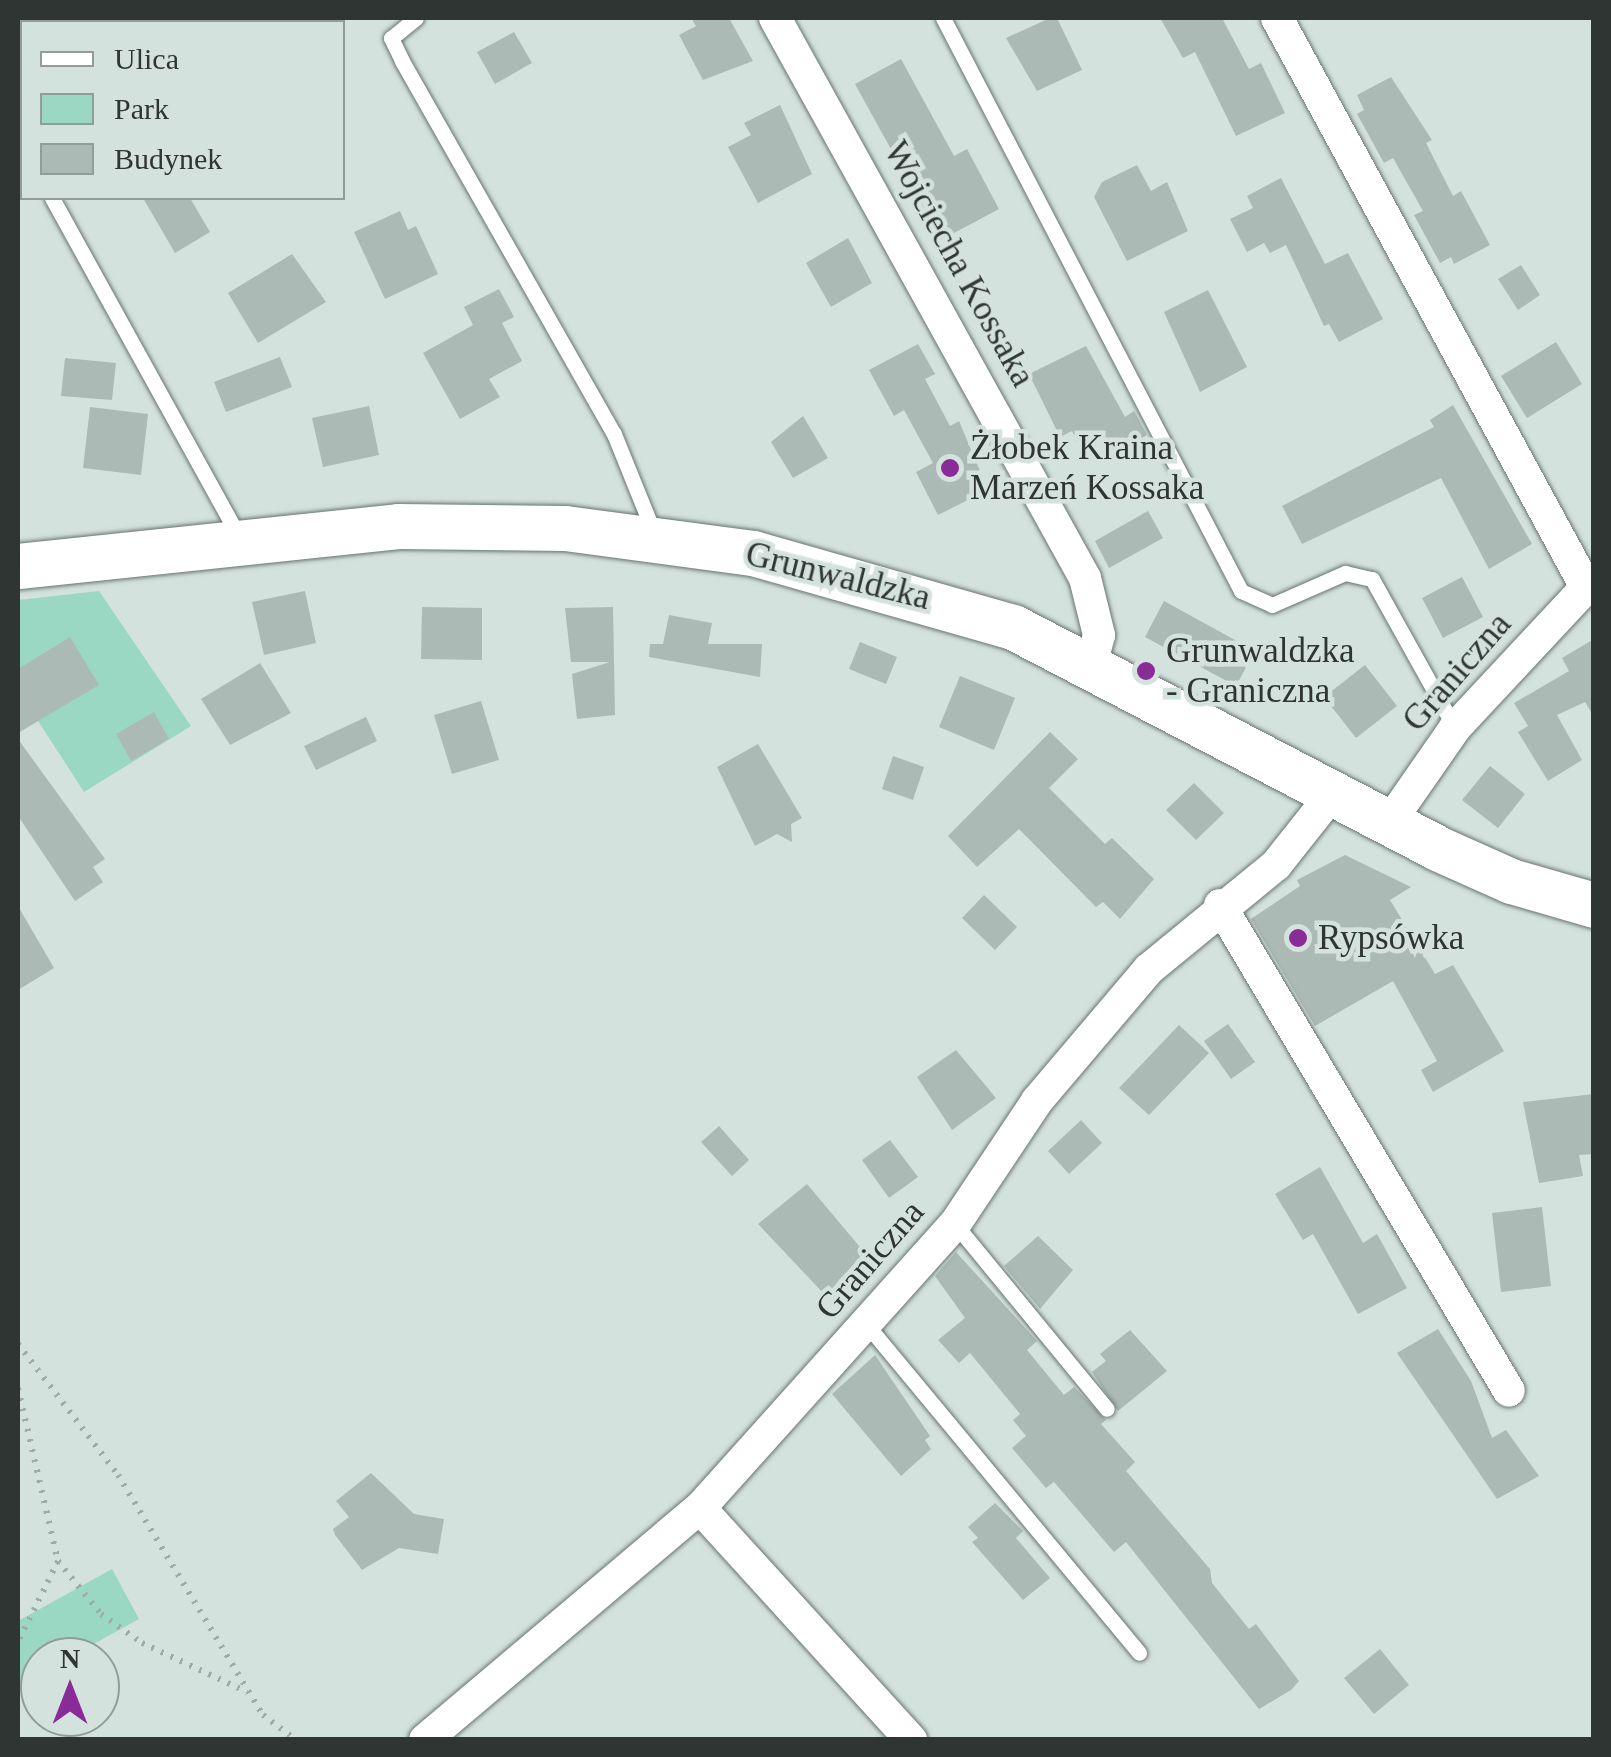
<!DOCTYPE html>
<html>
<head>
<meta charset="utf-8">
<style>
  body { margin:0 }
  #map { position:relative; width:1611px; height:1757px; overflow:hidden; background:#d4e2dd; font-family:Georgia,serif }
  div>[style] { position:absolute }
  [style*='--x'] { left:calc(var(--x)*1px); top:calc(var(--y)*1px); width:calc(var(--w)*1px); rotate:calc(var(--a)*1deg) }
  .green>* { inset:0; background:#9ad8c4 }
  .building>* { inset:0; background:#acbab5 }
  .path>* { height:6px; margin-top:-3px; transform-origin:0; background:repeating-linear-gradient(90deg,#9faba7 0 2.5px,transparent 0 10.5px) }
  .roads { filter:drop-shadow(0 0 2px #677470) drop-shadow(0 0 2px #677470) }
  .lane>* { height:15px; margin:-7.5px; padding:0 7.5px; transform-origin:7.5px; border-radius:7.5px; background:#fff }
  .street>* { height:32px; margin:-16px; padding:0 16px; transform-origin:16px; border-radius:16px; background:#fff }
  .secondary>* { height:45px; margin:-22.5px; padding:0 22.5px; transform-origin:22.5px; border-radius:22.5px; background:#fff }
  .dots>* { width:28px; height:28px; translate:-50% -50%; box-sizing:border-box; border:5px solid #d4e2dd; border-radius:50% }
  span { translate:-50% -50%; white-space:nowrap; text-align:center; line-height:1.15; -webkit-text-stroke:9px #d4e2dd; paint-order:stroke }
  .street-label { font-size:35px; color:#2f3533 }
  .poi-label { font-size:35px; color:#2f3533 }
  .left { translate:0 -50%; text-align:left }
  .frame { position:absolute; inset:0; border:20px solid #2f3533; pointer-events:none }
  .legend { position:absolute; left:20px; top:20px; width:325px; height:180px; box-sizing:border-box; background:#d4e2dd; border:2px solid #929d99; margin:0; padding:12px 18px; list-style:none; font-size:30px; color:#2f3533 }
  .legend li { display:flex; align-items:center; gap:20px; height:50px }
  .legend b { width:50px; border:2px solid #929d99 }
  .north { position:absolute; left:20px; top:1637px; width:100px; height:100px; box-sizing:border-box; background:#d4e2dd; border:2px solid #929d99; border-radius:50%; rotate:0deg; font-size:28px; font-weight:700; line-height:40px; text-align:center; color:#2f3533 }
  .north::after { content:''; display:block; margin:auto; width:35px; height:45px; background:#8a2c97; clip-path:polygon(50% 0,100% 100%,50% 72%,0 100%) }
</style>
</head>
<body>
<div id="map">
  <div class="green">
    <div style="clip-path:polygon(99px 591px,191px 726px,84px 792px,18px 690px,18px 600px)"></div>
    <div style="clip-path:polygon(112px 1569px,139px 1619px,70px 1657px,40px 1657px,40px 1673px,18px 1685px,18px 1621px)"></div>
  </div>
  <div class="building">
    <div style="clip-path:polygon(691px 18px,729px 18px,753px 61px,703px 80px,679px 35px,696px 26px)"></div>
    <div style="clip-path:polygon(1050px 18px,1057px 18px,1082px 70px,1037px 91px,1006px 38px)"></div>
    <div style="clip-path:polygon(1160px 18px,1222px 18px,1249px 69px,1261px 63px,1285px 113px,1236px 136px,1195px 52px,1183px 58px)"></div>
    <div style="clip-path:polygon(514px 32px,532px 63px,495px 84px,477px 52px)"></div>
    <div style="clip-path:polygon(901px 59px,954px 156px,967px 149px,999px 209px,941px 240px,855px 84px)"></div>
    <div style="clip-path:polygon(1391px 77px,1432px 140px,1426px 143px,1453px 196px,1461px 191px,1490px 245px,1454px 264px,1451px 257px,1440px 263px,1414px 215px,1423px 211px,1393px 158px,1384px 163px,1357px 114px,1364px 110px,1357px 95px)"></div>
    <div style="clip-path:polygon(780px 105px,812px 174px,758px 203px,728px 147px,751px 135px,744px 123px)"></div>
    <div style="clip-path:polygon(1137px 165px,1151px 191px,1167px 182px,1188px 231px,1127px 261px,1094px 197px,1102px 182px)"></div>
    <div style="clip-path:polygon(1281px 178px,1325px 264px,1348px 253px,1383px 319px,1339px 342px,1329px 324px,1324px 326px,1286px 245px,1270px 253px,1264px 243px,1247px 252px,1230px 219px,1253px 208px,1247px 196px)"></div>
    <div style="clip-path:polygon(143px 198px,190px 198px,210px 232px,175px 253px)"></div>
    <div style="clip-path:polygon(400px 211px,408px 230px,416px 226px,438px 274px,385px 299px,354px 232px)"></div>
    <div style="clip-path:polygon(848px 238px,872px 283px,831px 307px,806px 263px)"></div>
    <div style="clip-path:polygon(292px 254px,326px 302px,258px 343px,228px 293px)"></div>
    <div style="clip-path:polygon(1521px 265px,1540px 295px,1518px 310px,1498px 279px)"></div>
    <div style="clip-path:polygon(499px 289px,514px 317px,502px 323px,522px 361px,489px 379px,500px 397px,460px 419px,423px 353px,473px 325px,464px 307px)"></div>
    <div style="clip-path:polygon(1208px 290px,1247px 367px,1200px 392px,1164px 312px)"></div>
    <div style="clip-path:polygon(1556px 342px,1582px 384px,1527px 418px,1501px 376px)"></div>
    <div style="clip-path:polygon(918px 344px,935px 374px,925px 379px,950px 426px,959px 421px,988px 490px,938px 515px,916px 472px,933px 463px,904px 410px,894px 416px,869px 370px)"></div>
    <div style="clip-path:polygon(1086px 346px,1125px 417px,1134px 411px,1147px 435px,1110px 456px,1097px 432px,1077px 441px,1072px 431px,1060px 437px,1029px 374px)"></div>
    <div style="clip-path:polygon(280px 357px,292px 387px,226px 412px,214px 382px)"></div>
    <div style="clip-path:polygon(65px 358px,116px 363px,112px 400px,61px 396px)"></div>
    <div style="clip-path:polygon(1453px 405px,1532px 544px,1489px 569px,1441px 478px,1302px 544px,1282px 506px,1434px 427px,1430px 420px)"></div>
    <div style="clip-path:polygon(369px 406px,379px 455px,323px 467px,312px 418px)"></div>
    <div style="clip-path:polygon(90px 407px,148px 414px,141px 475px,83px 468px)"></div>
    <div style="clip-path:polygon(803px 416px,828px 458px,793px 478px,771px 442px)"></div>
    <div style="clip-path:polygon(1148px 511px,1163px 538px,1109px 568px,1095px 541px)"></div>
    <div style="clip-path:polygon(1462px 577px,1483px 617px,1443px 638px,1422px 598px)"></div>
    <div style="clip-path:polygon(305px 591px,316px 643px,264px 655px,252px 602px)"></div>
    <div style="clip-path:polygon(1164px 601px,1255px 651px,1236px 686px,1145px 637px)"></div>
    <div style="clip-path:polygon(422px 607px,482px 608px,482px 660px,421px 659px)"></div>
    <div style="clip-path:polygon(613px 607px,615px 715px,577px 719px,572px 674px,610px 662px,571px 662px,565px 608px)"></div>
    <div style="clip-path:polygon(669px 615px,712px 623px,708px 644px,762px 644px,760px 677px,649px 657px,650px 644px,663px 644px)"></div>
    <div style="clip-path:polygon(70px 637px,99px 685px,18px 733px,18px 669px)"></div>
    <div style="clip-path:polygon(1594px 639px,1594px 717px,1585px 702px,1557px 715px,1582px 760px,1548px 781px,1518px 732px,1528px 726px,1514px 703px,1569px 671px,1562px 658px)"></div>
    <div style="clip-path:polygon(860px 642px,897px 657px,886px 684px,849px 669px)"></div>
    <div style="clip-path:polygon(260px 663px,291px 713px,230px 745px,201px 699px)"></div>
    <div style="clip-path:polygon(1365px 665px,1397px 706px,1356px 738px,1324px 697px)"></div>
    <div style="clip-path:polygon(960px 676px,1015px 698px,994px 750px,939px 727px)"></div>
    <div style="clip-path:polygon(481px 701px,499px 760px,452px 774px,434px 715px)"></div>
    <div style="clip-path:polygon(154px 712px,169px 739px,131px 761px,116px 734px)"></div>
    <div style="clip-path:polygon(366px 717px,377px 741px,316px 770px,304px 746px)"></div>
    <div style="clip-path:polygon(1050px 732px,1078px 759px,1049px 788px,1105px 844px,1112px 838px,1154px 879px,1120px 919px,1103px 902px,1096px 907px,1019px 829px,977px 867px,948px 836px)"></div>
    <div style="clip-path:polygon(18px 739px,105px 859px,93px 867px,103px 882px,75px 901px,18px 816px)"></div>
    <div style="clip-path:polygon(758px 744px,802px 818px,791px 824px,792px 842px,777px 834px,755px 846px,717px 767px)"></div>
    <div style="clip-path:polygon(893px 756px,924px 767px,913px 800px,882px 789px)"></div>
    <div style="clip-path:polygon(1490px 766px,1525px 794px,1498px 828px,1462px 800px)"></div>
    <div style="clip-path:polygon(1194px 783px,1224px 813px,1196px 840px,1166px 810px)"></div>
    <div style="clip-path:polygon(1345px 855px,1411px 887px,1390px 900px,1435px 974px,1453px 965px,1504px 1051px,1433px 1092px,1421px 1070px,1437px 1061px,1393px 981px,1315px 1026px,1251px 919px,1300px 886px,1297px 880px)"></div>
    <div style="clip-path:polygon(984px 895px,1017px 927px,995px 950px,962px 918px)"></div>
    <div style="clip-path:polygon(18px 906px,54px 968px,18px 990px)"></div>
    <div style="clip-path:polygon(1228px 1024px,1255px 1062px,1231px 1079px,1204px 1041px)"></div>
    <div style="clip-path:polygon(1179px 1025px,1209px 1053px,1149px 1115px,1119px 1088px)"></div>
    <div style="clip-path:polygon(956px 1050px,996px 1098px,952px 1130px,917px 1077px)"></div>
    <div style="clip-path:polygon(1594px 1094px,1594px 1154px,1579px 1155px,1583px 1176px,1539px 1183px,1523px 1102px)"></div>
    <div style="clip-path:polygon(1081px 1120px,1102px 1143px,1069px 1174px,1048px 1151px)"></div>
    <div style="clip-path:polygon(719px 1126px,749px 1160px,732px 1176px,701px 1142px)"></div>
    <div style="clip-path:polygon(890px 1140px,918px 1177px,889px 1198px,862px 1160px)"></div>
    <div style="clip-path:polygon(1320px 1167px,1363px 1243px,1377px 1234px,1407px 1288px,1358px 1314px,1313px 1234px,1303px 1240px,1275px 1194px)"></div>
    <div style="clip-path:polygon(807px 1184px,870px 1259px,826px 1296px,758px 1224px)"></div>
    <div style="clip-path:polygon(1542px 1207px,1551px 1286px,1501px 1292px,1492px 1213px)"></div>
    <div style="clip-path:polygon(1038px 1236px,1073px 1270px,1040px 1309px,1004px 1266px)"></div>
    <div style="clip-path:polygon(956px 1252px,1037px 1341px,1027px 1350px,1064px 1395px,1074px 1387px,1106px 1420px,1101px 1424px,1135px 1462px,1126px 1471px,1210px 1569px,1212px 1583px,1249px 1629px,1256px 1624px,1299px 1681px,1291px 1690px,1259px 1709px,1126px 1542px,1114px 1552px,1054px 1482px,1046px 1488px,1012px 1448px,1026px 1436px,1013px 1420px,1020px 1414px,970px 1353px,959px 1363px,938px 1340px,965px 1318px,935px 1276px)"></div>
    <div style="clip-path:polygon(1438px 1329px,1471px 1381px,1492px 1438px,1506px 1430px,1539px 1476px,1497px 1499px,1397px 1353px)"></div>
    <div style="clip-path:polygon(1130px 1330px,1167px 1371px,1118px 1411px,1092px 1372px,1106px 1361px,1100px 1354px)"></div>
    <div style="clip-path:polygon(875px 1355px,930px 1436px,925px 1440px,931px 1449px,901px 1476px,832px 1394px)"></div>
    <div style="clip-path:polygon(371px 1473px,414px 1514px,444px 1519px,438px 1554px,399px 1548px,362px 1570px,335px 1535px,333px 1529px,349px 1517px,336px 1501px)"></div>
    <div style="clip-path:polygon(995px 1503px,1023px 1531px,1016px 1538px,1050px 1578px,1023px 1600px,972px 1542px,978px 1538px,968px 1527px)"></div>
    <div style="clip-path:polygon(1380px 1649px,1409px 1685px,1374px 1714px,1344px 1678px)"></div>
  </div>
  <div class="path">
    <div style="--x:18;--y:1344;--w:165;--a:52.6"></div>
    <div style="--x:118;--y:1475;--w:280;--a:58.9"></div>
    <div style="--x:263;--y:1715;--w:41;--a:37.1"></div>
    <div style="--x:18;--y:1388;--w:178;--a:77"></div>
    <div style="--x:58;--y:1561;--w:90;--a:116.3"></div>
    <div style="--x:58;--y:1561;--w:68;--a:50.9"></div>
    <div style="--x:101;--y:1614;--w:50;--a:35.3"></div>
    <div style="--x:142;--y:1643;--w:116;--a:25"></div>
  </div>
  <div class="roads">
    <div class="lane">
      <div style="--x:416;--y:18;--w:32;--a:141"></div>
      <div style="--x:391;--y:38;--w:25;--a:64"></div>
      <div style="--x:402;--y:61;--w:429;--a:60.4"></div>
      <div style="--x:614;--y:434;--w:107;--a:68"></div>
      <div style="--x:943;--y:18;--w:646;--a:62.52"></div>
      <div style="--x:1241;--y:591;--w:34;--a:24"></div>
      <div style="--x:1272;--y:605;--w:80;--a:-23.7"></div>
      <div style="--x:1345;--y:573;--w:28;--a:13"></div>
      <div style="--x:1372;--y:579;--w:171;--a:60.9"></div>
      <div style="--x:18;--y:136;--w:10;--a:66"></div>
      <div style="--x:52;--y:198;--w:389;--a:61.1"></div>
      <div style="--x:955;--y:1224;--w:239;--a:50.6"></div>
      <div style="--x:867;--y:1325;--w:426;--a:50.3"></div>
    </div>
    <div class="street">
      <div style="--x:775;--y:18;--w:640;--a:61.03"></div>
      <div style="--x:1085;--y:578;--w:59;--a:76.2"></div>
      <div style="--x:1099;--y:635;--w:30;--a:105"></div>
      <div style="--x:1277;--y:18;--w:647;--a:61.5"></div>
      <div style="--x:1389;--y:823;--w:116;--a:-55.2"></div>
      <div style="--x:1455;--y:728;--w:204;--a:-47"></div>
      <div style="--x:1220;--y:905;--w:565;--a:59.26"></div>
      <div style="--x:700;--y:1508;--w:314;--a:47.7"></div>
      <div style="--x:425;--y:1740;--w:360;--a:-40.2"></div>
      <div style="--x:700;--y:1508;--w:382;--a:-48.1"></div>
      <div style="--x:955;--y:1224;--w:148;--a:-56.3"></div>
      <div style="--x:1037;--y:1101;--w:173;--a:-49.7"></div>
      <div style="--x:1149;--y:969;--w:164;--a:-39.3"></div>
      <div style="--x:1276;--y:865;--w:92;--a:-51.6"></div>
    </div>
    <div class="secondary">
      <div style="--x:18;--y:566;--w:382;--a:-6"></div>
      <div style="--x:398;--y:526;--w:167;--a:0.7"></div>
      <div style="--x:565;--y:528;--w:190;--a:7.6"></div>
      <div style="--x:753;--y:553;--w:270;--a:15.9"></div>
      <div style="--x:1013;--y:627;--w:478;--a:27.5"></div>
      <div style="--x:1437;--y:848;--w:81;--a:24"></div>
      <div style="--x:1511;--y:881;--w:86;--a:16.1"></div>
    </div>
  </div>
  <div class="dots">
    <div style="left:950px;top:468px;background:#8a2c97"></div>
    <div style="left:1146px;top:671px;background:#8a2c97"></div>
    <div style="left:1298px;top:938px;background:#8a2c97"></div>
  </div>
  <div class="street-label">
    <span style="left:959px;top:264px;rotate:61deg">Wojciecha Kossaka</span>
    <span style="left:838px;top:576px;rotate:14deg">Grunwaldzka</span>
    <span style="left:1457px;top:672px;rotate:-49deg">Graniczna</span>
    <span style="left:870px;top:1260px;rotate:-49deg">Graniczna</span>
  </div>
  <div class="poi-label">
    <span class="left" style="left:970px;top:468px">Żłobek Kraina<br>Marzeń Kossaka</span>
    <span class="left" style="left:1166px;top:671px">Grunwaldzka<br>- Graniczna</span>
    <span class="left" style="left:1318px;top:938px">Rypsówka</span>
  </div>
  <div class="frame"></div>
  <ul class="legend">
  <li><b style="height:12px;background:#fff"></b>Ulica</li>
  <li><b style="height:28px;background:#9ad8c4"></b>Park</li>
  <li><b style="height:28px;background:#acbab5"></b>Budynek</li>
  </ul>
  <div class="north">N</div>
</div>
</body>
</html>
